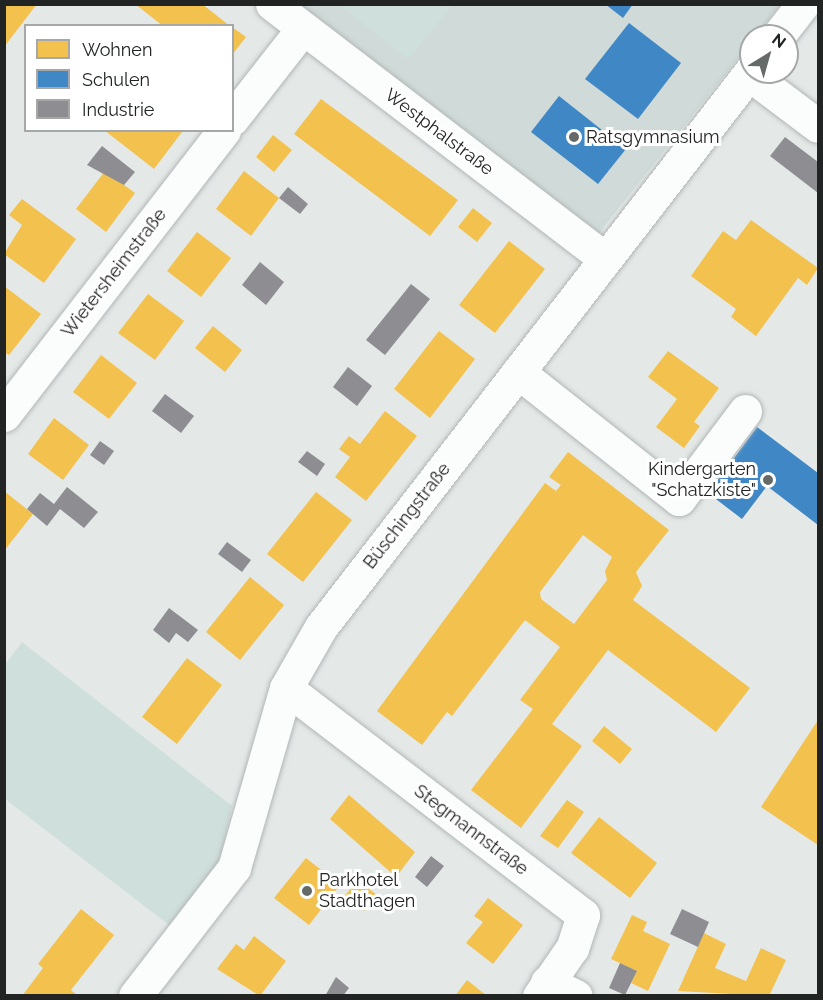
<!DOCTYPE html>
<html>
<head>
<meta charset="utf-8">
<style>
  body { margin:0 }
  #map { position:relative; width:823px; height:1000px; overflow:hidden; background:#e4e9e8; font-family:Raleway,sans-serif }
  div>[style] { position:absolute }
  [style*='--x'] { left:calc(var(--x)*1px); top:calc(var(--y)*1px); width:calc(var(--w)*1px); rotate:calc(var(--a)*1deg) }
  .built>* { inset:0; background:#d0dbd9 }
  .green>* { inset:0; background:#cfdfdc }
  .homes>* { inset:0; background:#f2c14e }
  .schools>* { inset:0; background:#3f88c5 }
  .industry>* { inset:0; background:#8d8d92 }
  .roads { filter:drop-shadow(0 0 2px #b2b6b5) drop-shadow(0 0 2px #b2b6b5) }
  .minor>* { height:33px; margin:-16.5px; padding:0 16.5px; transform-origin:16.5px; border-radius:16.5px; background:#fbfcfc }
  .dots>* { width:16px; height:16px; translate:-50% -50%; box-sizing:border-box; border:3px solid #fff; border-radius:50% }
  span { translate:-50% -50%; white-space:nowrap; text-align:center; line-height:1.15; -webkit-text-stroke:6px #fff; paint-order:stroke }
  .street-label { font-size:18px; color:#212423 }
  .poi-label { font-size:18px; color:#212423 }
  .left { translate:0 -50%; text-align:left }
  .right { translate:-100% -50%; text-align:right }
  .frame { position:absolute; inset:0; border:6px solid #212423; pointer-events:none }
  .legend { position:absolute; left:24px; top:24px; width:210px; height:108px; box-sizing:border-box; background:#fff; border:2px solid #a6a7a7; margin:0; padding:8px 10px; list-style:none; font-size:18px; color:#212423 }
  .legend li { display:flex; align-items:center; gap:12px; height:30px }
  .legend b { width:30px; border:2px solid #a6a7a7 }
  .north { position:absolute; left:739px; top:24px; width:60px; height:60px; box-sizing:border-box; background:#fff; border:2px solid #a6a7a7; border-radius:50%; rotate:37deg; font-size:16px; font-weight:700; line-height:24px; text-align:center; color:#212423 }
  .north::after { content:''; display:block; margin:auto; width:21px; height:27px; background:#656968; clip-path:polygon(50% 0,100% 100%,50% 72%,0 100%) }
</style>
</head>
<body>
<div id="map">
  <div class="built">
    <div style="clip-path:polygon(301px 5px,780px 5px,599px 233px)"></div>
  </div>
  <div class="green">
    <div style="clip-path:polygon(340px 5px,452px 5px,408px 59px)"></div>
    <div style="clip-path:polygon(22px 642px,232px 806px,220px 861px,173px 928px,5px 799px,4px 666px)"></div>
  </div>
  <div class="homes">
    <div style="clip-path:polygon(4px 4px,37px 4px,4px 47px)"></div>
    <div style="clip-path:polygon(135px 4px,202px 4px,230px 26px,163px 26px)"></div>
    <div style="clip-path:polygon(232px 27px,246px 37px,232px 55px)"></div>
    <div style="clip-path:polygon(321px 99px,458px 200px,430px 236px,294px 134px)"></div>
    <div style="clip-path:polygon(104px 130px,180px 130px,182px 132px,154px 169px)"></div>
    <div style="clip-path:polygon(273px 135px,292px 150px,274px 172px,256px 157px)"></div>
    <div style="clip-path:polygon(105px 171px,135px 193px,106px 232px,76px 209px)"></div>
    <div style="clip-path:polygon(244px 171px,279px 198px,251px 236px,216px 209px)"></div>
    <div style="clip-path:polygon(22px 199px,76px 239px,44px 283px,4px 254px,22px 225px,9px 215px)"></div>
    <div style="clip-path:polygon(473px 208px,492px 223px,477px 242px,458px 227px)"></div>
    <div style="clip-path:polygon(751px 220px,818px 268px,807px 285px,798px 278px,756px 336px,731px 317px,736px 309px,691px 276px,723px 231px,736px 240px)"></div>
    <div style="clip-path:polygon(197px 232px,231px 258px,201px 297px,167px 271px)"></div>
    <div style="clip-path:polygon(509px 241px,545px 269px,495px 333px,459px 305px)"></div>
    <div style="clip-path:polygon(4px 286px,41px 314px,9px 355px,4px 352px)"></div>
    <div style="clip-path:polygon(148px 294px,184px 321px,155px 360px,118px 333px)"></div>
    <div style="clip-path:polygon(213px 326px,242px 350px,225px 372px,195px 348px)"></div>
    <div style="clip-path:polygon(439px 331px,475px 359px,430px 418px,394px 389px)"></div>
    <div style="clip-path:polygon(668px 351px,719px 388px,694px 422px,700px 426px,684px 448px,656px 427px,677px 399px,648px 377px)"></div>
    <div style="clip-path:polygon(101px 355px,137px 383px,109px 419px,73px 392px)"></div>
    <div style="clip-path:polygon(385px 411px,417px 436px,366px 501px,335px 477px,350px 457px,339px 449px,349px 436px,360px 444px)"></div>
    <div style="clip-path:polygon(54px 418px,89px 445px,63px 480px,28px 454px)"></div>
    <div style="clip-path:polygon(evenodd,568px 452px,669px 530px,636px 572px,642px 586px,633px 600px,750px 688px,716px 732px,608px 650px,552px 724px,582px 746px,521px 828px,471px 790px,533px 709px,520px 700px,560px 647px,525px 620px,452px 716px,447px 712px,422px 745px,377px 711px,545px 483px,556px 491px,561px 485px,549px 477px,568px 452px,583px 535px,612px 557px,605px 571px,607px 580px,574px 624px,541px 599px,540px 592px,583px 535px)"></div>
    <div style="clip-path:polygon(4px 491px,33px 514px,4px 551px)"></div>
    <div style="clip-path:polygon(316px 492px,352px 520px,303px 582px,267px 554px)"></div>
    <div style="clip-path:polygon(250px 577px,284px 605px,240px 660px,206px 632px)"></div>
    <div style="clip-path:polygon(187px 658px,222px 685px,177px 744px,142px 717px)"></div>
    <div style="clip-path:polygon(818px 720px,818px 845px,761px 807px)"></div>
    <div style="clip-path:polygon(604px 726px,632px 749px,620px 764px,592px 741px)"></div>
    <div style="clip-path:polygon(349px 795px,415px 852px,396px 877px,330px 819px)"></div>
    <div style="clip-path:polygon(567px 800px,584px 812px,558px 848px,540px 836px)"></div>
    <div style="clip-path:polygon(599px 817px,657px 863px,630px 898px,571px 853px)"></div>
    <div style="clip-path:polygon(306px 858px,340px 885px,309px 925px,274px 898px)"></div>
    <div style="clip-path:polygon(357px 880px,377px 895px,364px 911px,345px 896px)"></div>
    <div style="clip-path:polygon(488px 898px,523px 925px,493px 964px,466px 943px,483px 922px,474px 916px)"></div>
    <div style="clip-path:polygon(81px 909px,114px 935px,71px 990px,78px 996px,22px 996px,43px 968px,38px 964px)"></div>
    <div style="clip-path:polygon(632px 915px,647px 922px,643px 931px,670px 944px,648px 991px,631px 983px,637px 971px,611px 959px)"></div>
    <div style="clip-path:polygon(704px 933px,726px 944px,715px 968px,746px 981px,761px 948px,786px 960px,769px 996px,678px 991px)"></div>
    <div style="clip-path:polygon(254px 936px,286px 961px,260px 996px,217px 969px,236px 944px,244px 950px)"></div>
    <div style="clip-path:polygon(467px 980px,487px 996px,455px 996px)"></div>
  </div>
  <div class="schools">
    <div style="clip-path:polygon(605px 4px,633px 4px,623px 18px)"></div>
    <div style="clip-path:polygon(629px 23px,681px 63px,638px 119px,585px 79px)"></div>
    <div style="clip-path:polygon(559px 96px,626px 149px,598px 184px,531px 132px)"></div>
    <div style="clip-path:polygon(757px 427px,818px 473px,818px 525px,767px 486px,742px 519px,708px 493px)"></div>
  </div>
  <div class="industry">
    <div style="clip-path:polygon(785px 137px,818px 162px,818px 193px,770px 156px)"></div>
    <div style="clip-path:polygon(102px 146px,135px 172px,124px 185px,87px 165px)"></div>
    <div style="clip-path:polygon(288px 187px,308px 204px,300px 214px,279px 198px)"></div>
    <div style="clip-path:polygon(260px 262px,284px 282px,266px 305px,242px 285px)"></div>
    <div style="clip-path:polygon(411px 284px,430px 299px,385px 355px,366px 340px)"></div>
    <div style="clip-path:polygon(348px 367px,372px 386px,357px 406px,333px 387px)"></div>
    <div style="clip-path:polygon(165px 394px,194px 416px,181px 433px,152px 411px)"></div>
    <div style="clip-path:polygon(100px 441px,114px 451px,104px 465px,90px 455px)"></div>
    <div style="clip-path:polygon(307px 451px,325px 464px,317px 476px,298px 462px)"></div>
    <div style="clip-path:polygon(67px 487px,98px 512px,84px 528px,60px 509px,47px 526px,27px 509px,40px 493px,54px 504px)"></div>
    <div style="clip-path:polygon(227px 542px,251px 560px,242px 572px,218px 554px)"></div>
    <div style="clip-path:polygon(169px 608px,198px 630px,188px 642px,176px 633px,169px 643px,153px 630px)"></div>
    <div style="clip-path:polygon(431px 856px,444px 866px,427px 887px,415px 877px)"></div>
    <div style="clip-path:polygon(682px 909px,709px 922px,698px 947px,670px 934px)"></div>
    <div style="clip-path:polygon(620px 963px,637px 971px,625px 995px,609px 988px)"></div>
    <div style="clip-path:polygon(336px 977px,349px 988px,343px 996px,325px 996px)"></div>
  </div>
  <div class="roads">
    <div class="minor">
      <div style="--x:272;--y:4;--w:419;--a:37.4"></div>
      <div style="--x:778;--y:36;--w:41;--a:-52"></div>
      <div style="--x:749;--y:74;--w:86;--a:37"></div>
      <div style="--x:232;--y:119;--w:115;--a:-52"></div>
      <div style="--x:518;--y:372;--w:205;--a:38.3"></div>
      <div style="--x:679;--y:499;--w:110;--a:-53.1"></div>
      <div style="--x:4;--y:415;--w:360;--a:-52.3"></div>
      <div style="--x:286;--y:688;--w:374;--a:37.4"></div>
      <div style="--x:583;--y:915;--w:35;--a:108"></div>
      <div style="--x:572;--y:948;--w:58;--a:124.5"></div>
      <div style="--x:547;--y:982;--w:32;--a:26"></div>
      <div style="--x:135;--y:996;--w:162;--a:-52.3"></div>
      <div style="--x:234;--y:868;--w:187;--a:-73.9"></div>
      <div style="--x:286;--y:688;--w:70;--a:-60.2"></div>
      <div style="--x:321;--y:627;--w:703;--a:-52.28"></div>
    </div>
  </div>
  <div class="dots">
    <div style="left:574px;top:137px;background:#656968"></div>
    <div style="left:768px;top:480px;background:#656968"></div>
    <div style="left:307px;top:891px;background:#656968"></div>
  </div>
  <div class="street-label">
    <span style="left:439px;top:132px;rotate:37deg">Westphalstraße</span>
    <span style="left:114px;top:273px;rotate:-52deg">Wietersheimstraße</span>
    <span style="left:407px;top:516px;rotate:-52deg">Büschingstraße</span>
    <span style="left:471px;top:830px;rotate:37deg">Stegmannstraße</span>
  </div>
  <div class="poi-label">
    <span class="left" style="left:586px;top:137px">Ratsgymnasium</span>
    <span class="right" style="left:756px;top:480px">Kindergarten<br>"Schatzkiste"</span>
    <span class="left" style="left:319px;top:891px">Parkhotel<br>Stadthagen</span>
  </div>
  <div class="frame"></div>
  <ul class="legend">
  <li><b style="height:16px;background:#f2c14e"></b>Wohnen</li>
  <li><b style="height:16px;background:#3f88c5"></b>Schulen</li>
  <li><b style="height:16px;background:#8d8d92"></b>Industrie</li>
  </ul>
  <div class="north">N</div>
</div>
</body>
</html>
